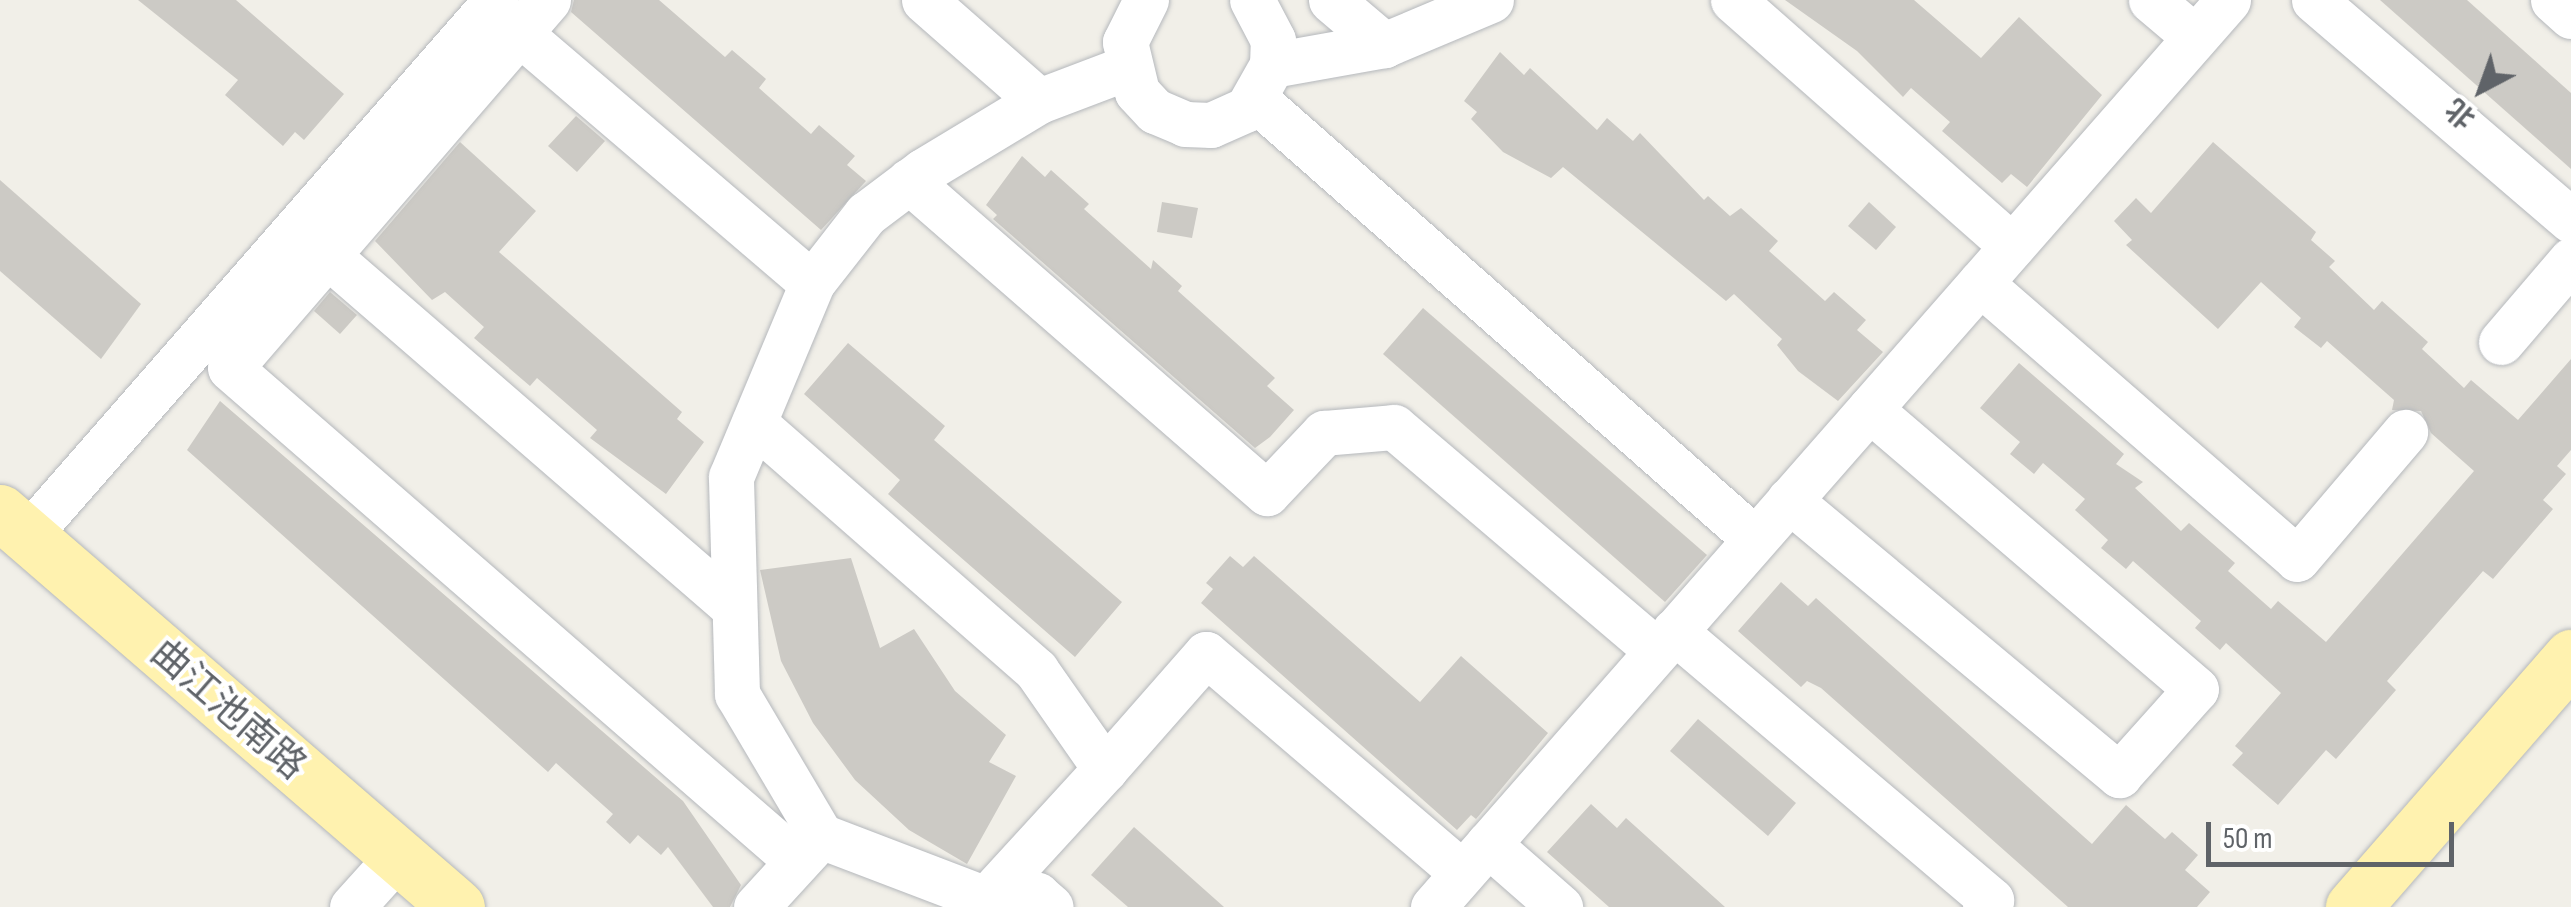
<!DOCTYPE html>
<html>
<head>
<meta charset="utf-8">
<style>
  body { margin:0 }
  #map { position:relative; width:2571px; height:907px; overflow:hidden; background:#f1efe8; font-family:"Sofia Sans Condensed","Noto Sans SC",sans-serif }
  div>[style] { position:absolute }
  [style*='--x'] { left:calc(var(--x)*1px); top:calc(var(--y)*1px); width:calc(var(--w)*1px); rotate:calc(var(--a)*1deg) }
  .building>* { inset:0; background:#cccac5 }
  .roads { filter:drop-shadow(0 0 2px #b5b8bc) drop-shadow(0 0 2px #b5b8bc) }
  .minor>* { height:45px; margin:-22.5px; padding:0 22.5px; transform-origin:22.5px; border-radius:22.5px; background:#fff }
  .major>* { height:55px; margin:-27.5px; padding:0 27.5px; transform-origin:27.5px; border-radius:27.5px; background:#fff2af }
  span { translate:-50% -50%; white-space:nowrap; text-align:center; line-height:1.15; -webkit-text-stroke:8px #fff; paint-order:stroke }
  .street-label { font-size:38px; color:#5f6368 }
  .north { position:absolute; left:2431px; top:40px; width:100px; height:100px; -webkit-text-stroke:8px #fff; paint-order:stroke; rotate:221deg; font-size:28px; font-weight:700; line-height:40px; text-align:center; color:#5f6368 }
  .north::after { content:''; display:block; margin:auto; width:35px; height:45px; background:#5f6368; clip-path:polygon(50% 0,100% 100%,50% 72%,0 100%) }
  .scale { position:absolute; left:2206px; top:822px; width:248px; height:45px; box-sizing:border-box; border:5px solid #5f6368; border-top:0; padding-left:12px; font-size:30px; line-height:35px; white-space:nowrap; color:#5f6368; -webkit-text-stroke:8px #fff; paint-order:stroke }
</style>
</head>
<body>
<div id="map">
  <div class="building">
    <div style="clip-path:polygon(138px 0,236px 0,344px 94px,304px 140px,295px 132px,283px 146px,225px 95px,238px 80px)"></div>
    <div style="clip-path:polygon(574px 0,659px 0,725px 57px,732px 50px,766px 79px,759px 88px,811px 134px,819px 125px,855px 156px,847px 165px,866px 181px,821px 230px,571px 12px)"></div>
    <div style="clip-path:polygon(1785px 0,1914px 0,1981px 58px,2019px 17px,2102px 95px,2027px 187px,2011px 174px,2002px 183px,1942px 131px,1950px 122px,1911px 88px,1903px 97px,1857px 51px)"></div>
    <div style="clip-path:polygon(2380px 0,2467px 0,2571px 93px,2571px 169px)"></div>
    <div style="clip-path:polygon(1500px 52px,1524px 75px,1530px 68px,1597px 130px,1607px 118px,1633px 141px,1640px 133px,1704px 200px,1708px 196px,1730px 216px,1741px 208px,1778px 241px,1769px 251px,1825px 301px,1834px 292px,1866px 320px,1857px 330px,1883px 352px,1838px 401px,1798px 371px,1777px 345px,1782px 339px,1734px 294px,1726px 301px,1563px 167px,1551px 178px,1503px 152px,1471px 119px,1477px 112px,1464px 101px)"></div>
    <div style="clip-path:polygon(576px 116px,605px 141px,577px 172px,548px 146px)"></div>
    <div style="clip-path:polygon(460px 142px,536px 211px,499px 252px,682px 412px,677px 419px,704px 442px,666px 494px,590px 438px,597px 430px,537px 378px,530px 386px,474px 338px,484px 327px,445px 292px,432px 300px,375px 241px)"></div>
    <div style="clip-path:polygon(2213px 142px,2316px 232px,2311px 240px,2335px 261px,2329px 267px,2374px 310px,2382px 301px,2428px 342px,2422px 349px,2464px 388px,2471px 380px,2518px 420px,2571px 359px,2571px 450px,2557px 466px,2566px 474px,2543px 500px,2553px 509px,2493px 579px,2483px 571px,2387px 681px,2396px 690px,2336px 759px,2326px 750px,2278px 805px,2232px 765px,2243px 753px,2235px 746px,2281px 693px,2226px 643px,2220px 650px,2195px 628px,2201px 621px,2133px 561px,2126px 569px,2101px 548px,2108px 540px,2075px 510px,2085px 499px,2043px 463px,2034px 474px,2010px 454px,2020px 442px,1980px 408px,2019px 363px,2124px 454px,2116px 464px,2143px 482px,2135px 488px,2181px 531px,2189px 523px,2235px 563px,2228px 571px,2271px 609px,2278px 601px,2326px 642px,2474px 471px,2431px 433px,2421px 411px,2392px 410px,2394px 400px,2327px 341px,2321px 348px,2294px 327px,2301px 318px,2261px 282px,2218px 329px,2126px 245px,2132px 240px,2114px 221px,2136px 198px,2151px 213px)"></div>
    <div style="clip-path:polygon(1022px 156px,1045px 177px,1051px 170px,1089px 204px,1084px 209px,1151px 269px,1153px 260px,1182px 286px,1178px 291px,1275px 378px,1267px 386px,1294px 410px,1270px 437px,1255px 448px,993px 219px,997px 215px,986px 205px)"></div>
    <div style="clip-path:polygon(0 180px,141px 304px,101px 359px,0 271px)"></div>
    <div style="clip-path:polygon(1162px 202px,1198px 208px,1192px 238px,1157px 232px)"></div>
    <div style="clip-path:polygon(1869px 202px,1896px 227px,1876px 250px,1848px 226px)"></div>
    <div style="clip-path:polygon(330px 292px,357px 315px,340px 334px,314px 311px)"></div>
    <div style="clip-path:polygon(1423px 308px,1707px 555px,1665px 602px,1383px 354px)"></div>
    <div style="clip-path:polygon(848px 343px,945px 426px,934px 440px,1122px 602px,1075px 657px,888px 494px,900px 480px,804px 394px)"></div>
    <div style="clip-path:polygon(220px 401px,683px 801px,741px 885px,730px 907px,713px 907px,668px 847px,661px 855px,638px 835px,630px 844px,606px 822px,613px 814px,556px 763px,548px 772px,187px 450px)"></div>
    <div style="clip-path:polygon(1230px 556px,1243px 567px,1254px 556px,1420px 702px,1461px 656px,1548px 733px,1476px 819px,1471px 815px,1457px 830px,1201px 603px,1213px 589px,1206px 583px)"></div>
    <div style="clip-path:polygon(851px 558px,880px 648px,914px 629px,955px 691px,1006px 735px,989px 762px,1016px 776px,967px 864px,909px 830px,855px 780px,813px 723px,781px 661px,760px 570px)"></div>
    <div style="clip-path:polygon(1781px 582px,1808px 606px,1816px 598px,2092px 844px,2126px 805px,2165px 839px,2172px 832px,2198px 855px,2185px 870px,2210px 892px,2197px 907px,2068px 907px,1821px 688px,1807px 681px,1801px 687px,1738px 631px)"></div>
    <div style="clip-path:polygon(1698px 719px,1796px 803px,1768px 836px,1670px 751px)"></div>
    <div style="clip-path:polygon(1591px 804px,1617px 828px,1626px 818px,1725px 907px,1609px 907px,1547px 852px)"></div>
    <div style="clip-path:polygon(1134px 827px,1224px 907px,1128px 907px,1091px 875px)"></div>
  </div>
  <div class="roads">
    <div class="minor">
      <div style="--x:548;--y:0;--w:486;--a:130.8"></div>
      <div style="--x:230;--y:368;--w:751;--a:41.01"></div>
      <div style="--x:924;--y:0;--w:153;--a:41.3"></div>
      <div style="--x:1146;--y:0;--w:47;--a:116.6"></div>
      <div style="--x:1125;--y:42;--w:51;--a:76.5"></div>
      <div style="--x:1137;--y:92;--w:26;--a:47"></div>
      <div style="--x:1155;--y:111;--w:33;--a:23"></div>
      <div style="--x:1185;--y:124;--w:26;--a:2"></div>
      <div style="--x:1211;--y:125;--w:39;--a:-24"></div>
      <div style="--x:1247;--y:109;--w:51;--a:-60.4"></div>
      <div style="--x:1272;--y:65;--w:25;--a:-88"></div>
      <div style="--x:1273;--y:40;--w:45;--a:-117.7"></div>
      <div style="--x:1331;--y:0;--w:70;--a:40.3"></div>
      <div style="--x:1733;--y:0;--w:372;--a:41.4"></div>
      <div style="--x:2151;--y:0;--w:57;--a:40.1"></div>
      <div style="--x:2314;--y:0;--w:338;--a:40.6"></div>
      <div style="--x:2553;--y:0;--w:24;--a:42"></div>
      <div style="--x:519;--y:33;--w:385;--a:40.5"></div>
      <div style="--x:1272;--y:65;--w:114;--a:-10.1"></div>
      <div style="--x:1384;--y:45;--w:116;--a:-22.8"></div>
      <div style="--x:1255;--y:99;--w:666;--a:41.35"></div>
      <div style="--x:909;--y:181;--w:475;--a:41.1"></div>
      <div style="--x:1267;--y:493;--w:83;--a:-46.5"></div>
      <div style="--x:1324;--y:433;--w:70;--a:-4.9"></div>
      <div style="--x:1394;--y:427;--w:345;--a:40.4"></div>
      <div style="--x:327;--y:255;--w:533;--a:40.89"></div>
      <div style="--x:1980;--y:283;--w:420;--a:41"></div>
      <div style="--x:2297;--y:559;--w:167;--a:-49.6"></div>
      <div style="--x:2501;--y:342;--w:108;--a:-49.5"></div>
      <div style="--x:754;--y:423;--w:375;--a:41.2"></div>
      <div style="--x:1036;--y:670;--w:121;--a:55.1"></div>
      <div style="--x:1105;--y:769;--w:176;--a:132.5"></div>
      <div style="--x:986;--y:899;--w:177;--a:-159.1"></div>
      <div style="--x:1789;--y:500;--w:430;--a:39.8"></div>
      <div style="--x:2119;--y:775;--w:115;--a:-48.2"></div>
      <div style="--x:2196;--y:689;--w:430;--a:-139.4"></div>
      <div style="--x:28;--y:535;--w:711;--a:-48.82"></div>
      <div style="--x:1674;--y:631;--w:416;--a:40.3"></div>
      <div style="--x:1991;--y:900;--w:9;--a:131"></div>
      <div style="--x:1105;--y:769;--w:153;--a:-48.7"></div>
      <div style="--x:1206;--y:654;--w:337;--a:40.5"></div>
      <div style="--x:1488;--y:844;--w:96;--a:41.2"></div>
      <div style="--x:352;--y:907;--w:67;--a:-48"></div>
      <div style="--x:756;--y:907;--w:96;--a:-47.5"></div>
      <div style="--x:821;--y:836;--w:165;--a:-120.6"></div>
      <div style="--x:737;--y:694;--w:217;--a:-91.6"></div>
      <div style="--x:731;--y:477;--w:210;--a:-67.3"></div>
      <div style="--x:812;--y:283;--w:88;--a:-52"></div>
      <div style="--x:866;--y:214;--w:71;--a:-37"></div>
      <div style="--x:923;--y:171;--w:135;--a:-31.1"></div>
      <div style="--x:1039;--y:101;--w:93;--a:-20.8"></div>
      <div style="--x:1027;--y:907;--w:16;--a:-50"></div>
      <div style="--x:1037;--y:895;--w:18;--a:41"></div>
      <div style="--x:1433;--y:907;--w:1206;--a:-48.76"></div>
    </div>
    <div class="major">
      <div style="--x:0;--y:512;--w:604;--a:40.84"></div>
      <div style="--x:2353;--y:907;--w:332;--a:-48.9"></div>
    </div>
  </div>
  <div class="street-label">
    <span style="left:228px;top:710px;rotate:41deg">曲江池南路</span>
  </div>
  <div class="north">北</div>
  <div class="scale">50 m</div>
</div>
</body>
</html>
